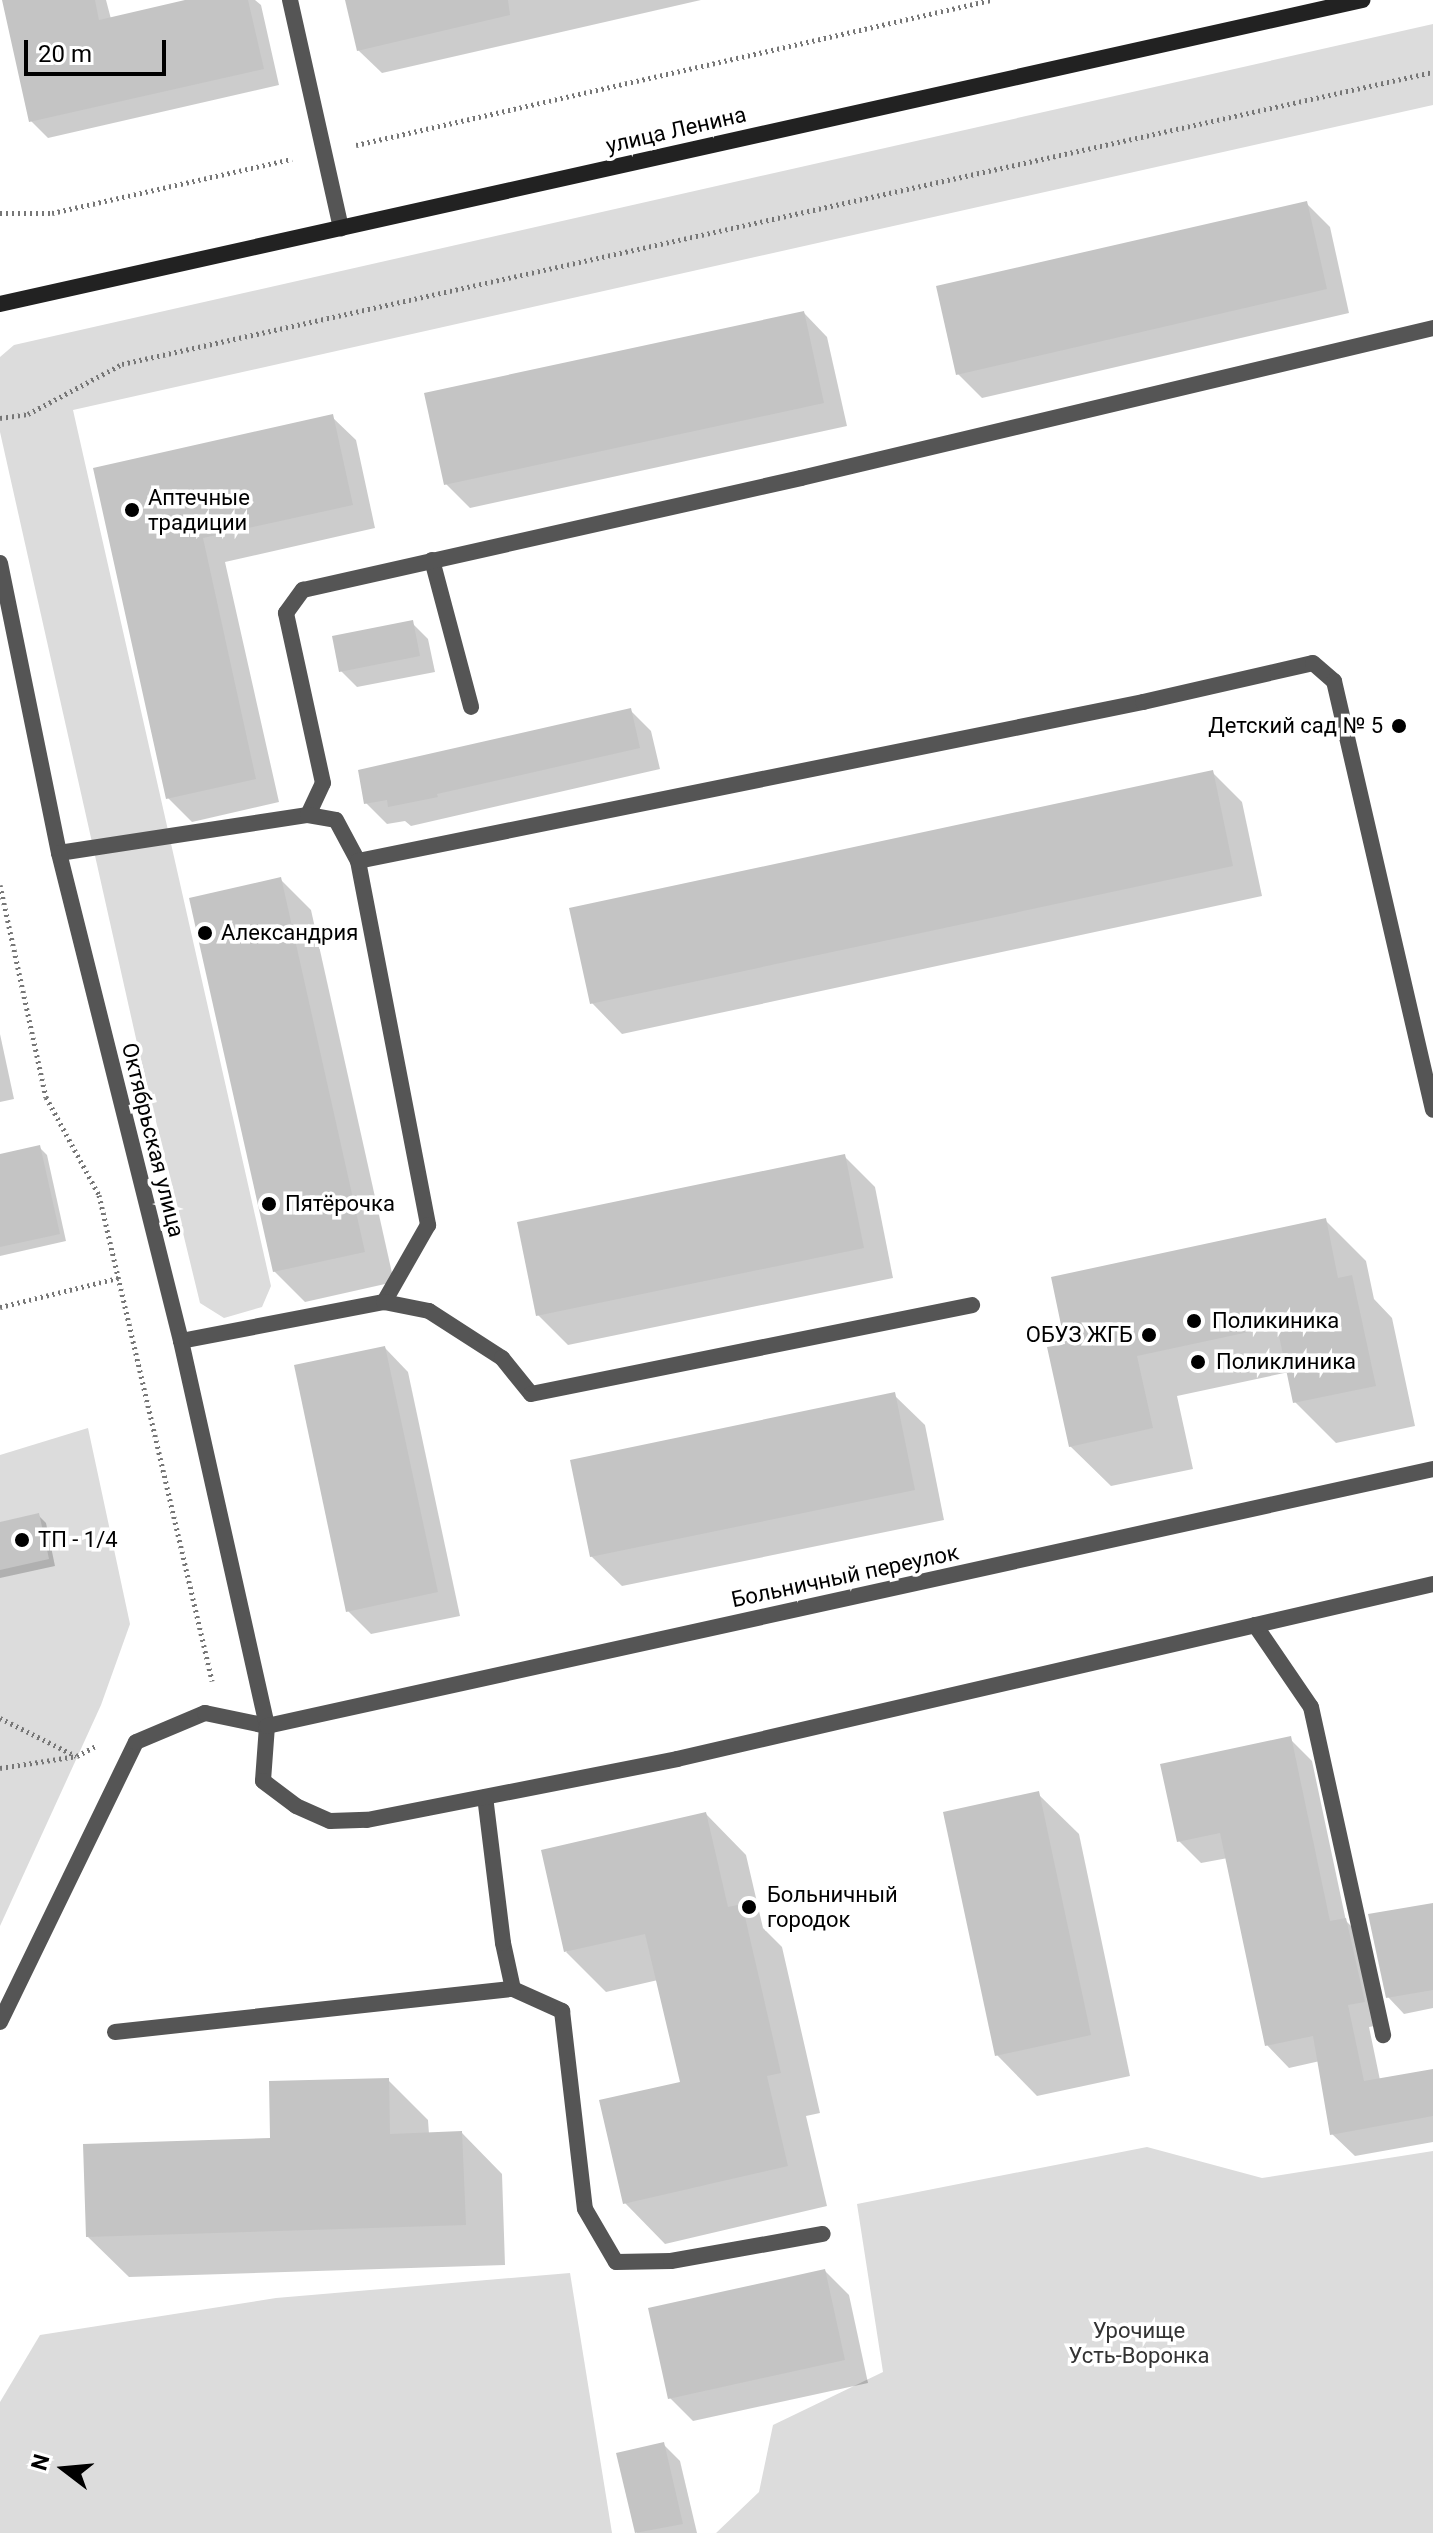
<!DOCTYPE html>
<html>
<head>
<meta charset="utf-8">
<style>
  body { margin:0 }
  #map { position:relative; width:1433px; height:2533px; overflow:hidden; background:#fff; font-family:Roboto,sans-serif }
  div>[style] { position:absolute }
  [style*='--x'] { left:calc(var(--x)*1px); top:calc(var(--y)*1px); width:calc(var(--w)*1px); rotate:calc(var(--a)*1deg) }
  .green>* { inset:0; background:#dcdcdc }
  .shadow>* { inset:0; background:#0003 }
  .building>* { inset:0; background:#c4c4c4 }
  .path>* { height:5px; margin-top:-2.5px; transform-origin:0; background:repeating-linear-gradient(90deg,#777 0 2px,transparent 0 6px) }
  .lane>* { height:16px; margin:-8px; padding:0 8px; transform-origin:8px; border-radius:8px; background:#555 }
  .street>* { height:16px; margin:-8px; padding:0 8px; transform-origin:8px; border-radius:8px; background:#555 }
  .secondary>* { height:16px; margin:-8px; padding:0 8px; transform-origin:8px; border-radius:8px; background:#222 }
  .dots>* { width:22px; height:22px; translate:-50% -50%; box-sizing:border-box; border:4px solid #fff; border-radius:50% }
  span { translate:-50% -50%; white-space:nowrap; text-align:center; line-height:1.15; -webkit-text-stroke:7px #fff; paint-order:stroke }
  .street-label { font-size:22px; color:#000 }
  .poi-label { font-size:22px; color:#000 }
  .left { translate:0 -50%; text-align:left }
  .right { translate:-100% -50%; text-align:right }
  .park-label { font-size:22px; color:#333 }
  .north { position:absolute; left:24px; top:2429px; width:80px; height:80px; -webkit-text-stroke:6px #fff; paint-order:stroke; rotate:286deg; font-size:22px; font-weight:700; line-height:32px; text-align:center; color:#000 }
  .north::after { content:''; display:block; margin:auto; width:28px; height:36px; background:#000; clip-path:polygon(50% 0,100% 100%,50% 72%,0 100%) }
  .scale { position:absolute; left:24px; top:40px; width:142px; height:36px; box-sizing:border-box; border:4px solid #000; border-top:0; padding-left:10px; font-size:24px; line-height:28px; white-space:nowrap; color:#000; -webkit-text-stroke:6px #fff; paint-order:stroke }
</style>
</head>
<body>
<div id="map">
  <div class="green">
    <div style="clip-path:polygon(1433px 24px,1433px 105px,73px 410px,271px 1286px,262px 1307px,224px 1318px,200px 1303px,137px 1043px,0 432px,0 357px,14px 345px)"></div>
    <div style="clip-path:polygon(88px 1428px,130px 1624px,101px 1705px,0 1926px,0 1455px)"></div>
    <div style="clip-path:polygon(1147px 2147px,1262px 2178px,1433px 2151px,1433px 2533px,716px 2533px,759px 2492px,773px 2425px,883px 2372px,857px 2204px)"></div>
    <div style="clip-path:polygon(570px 2273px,612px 2533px,0 2533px,0 2402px,40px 2335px,276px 2298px)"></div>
  </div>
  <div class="shadow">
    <div style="clip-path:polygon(4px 0,106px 0,111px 19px,194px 0,255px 0,261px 5px,279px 85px,48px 138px,31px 121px)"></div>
    <div style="clip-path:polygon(347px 0,701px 0,382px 73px,358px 50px)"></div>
    <div style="clip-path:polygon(1306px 203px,1330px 227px,1349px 313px,982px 398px,958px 374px)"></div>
    <div style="clip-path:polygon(804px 313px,827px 337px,847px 426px,470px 508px,446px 484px)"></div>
    <div style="clip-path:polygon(332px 417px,356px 440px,375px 528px,225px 562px,279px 802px,192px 822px,168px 798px,95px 470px)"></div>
    <div style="clip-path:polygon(412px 623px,428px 639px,435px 672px,357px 687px,341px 671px)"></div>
    <div style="clip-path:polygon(630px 710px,651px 731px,660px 769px,411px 826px,405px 821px,387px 824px,366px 803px)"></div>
    <div style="clip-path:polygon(1212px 772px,1242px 802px,1262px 896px,622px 1034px,592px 1003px)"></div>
    <div style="clip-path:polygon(280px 879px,311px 910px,394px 1282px,305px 1302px,274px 1271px)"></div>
    <div style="clip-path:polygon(0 1034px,14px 1099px,0 1102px)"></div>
    <div style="clip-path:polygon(40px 1148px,47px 1155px,66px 1241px,0 1256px,0 1156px)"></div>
    <div style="clip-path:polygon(844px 1156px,875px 1187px,893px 1278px,568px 1345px,538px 1315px)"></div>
    <div style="clip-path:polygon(1325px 1220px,1366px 1261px,1374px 1299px,1392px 1318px,1415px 1426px,1336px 1443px,1295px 1402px,1289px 1372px,1177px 1396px,1193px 1469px,1111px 1486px,1070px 1446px,1067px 1345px)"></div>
    <div style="clip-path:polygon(385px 1348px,408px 1372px,460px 1616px,371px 1634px,348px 1611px)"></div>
    <div style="clip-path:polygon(894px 1395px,925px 1425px,944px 1520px,622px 1586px,591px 1556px)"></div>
    <div style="clip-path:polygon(38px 1515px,46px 1523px,55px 1566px,0 1578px,0 1524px)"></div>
    <div style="clip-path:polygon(1290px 1739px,1312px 1761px,1346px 1921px,1368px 1943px,1386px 2024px,1369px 2027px,1380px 2080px,1433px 2071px,1433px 2142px,1355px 2156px,1332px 2134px,1320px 2061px,1289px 2068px,1267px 2045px,1228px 1858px,1201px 1863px,1179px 1841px)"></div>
    <div style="clip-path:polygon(1038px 1794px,1079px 1834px,1130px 2076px,1037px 2096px,997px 2055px)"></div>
    <div style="clip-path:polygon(706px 1814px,746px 1855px,763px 1928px,782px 1947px,820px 2113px,806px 2116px,827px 2206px,665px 2244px,625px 2203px,682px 2084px,658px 1980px,606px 1992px,566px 1952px)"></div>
    <div style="clip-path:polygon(1433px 1905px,1433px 2008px,1404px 2014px,1388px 1997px)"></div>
    <div style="clip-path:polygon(388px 2080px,428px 2120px,429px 2134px,462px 2133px,502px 2174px,505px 2265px,129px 2277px,88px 2237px)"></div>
    <div style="clip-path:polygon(825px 2271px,849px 2295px,868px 2383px,693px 2421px,670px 2398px)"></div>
    <div style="clip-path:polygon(664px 2445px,680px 2461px,697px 2533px,637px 2533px,619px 2455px)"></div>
  </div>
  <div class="building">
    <div style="clip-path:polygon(2px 0,95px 0,99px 20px,185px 0,248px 0,264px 69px,29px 122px)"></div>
    <div style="clip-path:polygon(345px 0,508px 0,510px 15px,357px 51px)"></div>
    <div style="clip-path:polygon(1307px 201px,1327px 289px,956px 375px,936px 286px)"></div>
    <div style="clip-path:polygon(804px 311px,824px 403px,444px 485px,424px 393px)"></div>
    <div style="clip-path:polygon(333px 414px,353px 505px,203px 538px,256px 779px,166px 799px,93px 468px)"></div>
    <div style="clip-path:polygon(413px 620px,420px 656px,339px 672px,332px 636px)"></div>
    <div style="clip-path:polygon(631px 708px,640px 748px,437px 794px,438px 797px,388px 807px,387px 800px,364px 804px,358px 770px)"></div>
    <div style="clip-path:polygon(1213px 770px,1233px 866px,590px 1004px,569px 908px)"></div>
    <div style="clip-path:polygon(281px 877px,365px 1252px,273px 1272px,189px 898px)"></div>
    <div style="clip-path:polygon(40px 1145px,60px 1234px,0 1247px,0 1154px)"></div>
    <div style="clip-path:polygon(845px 1154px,864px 1248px,536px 1316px,517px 1222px)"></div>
    <div style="clip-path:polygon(1326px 1218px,1338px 1278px,1352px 1275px,1376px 1386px,1293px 1403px,1277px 1326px,1137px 1356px,1153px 1428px,1069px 1447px,1047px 1347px,1065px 1344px,1051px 1277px)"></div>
    <div style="clip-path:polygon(385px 1346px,438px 1592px,346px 1612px,294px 1365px)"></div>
    <div style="clip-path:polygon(895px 1392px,915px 1490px,590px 1557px,570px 1460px)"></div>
    <div style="clip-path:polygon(39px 1513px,49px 1559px,0 1570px,0 1522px)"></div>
    <div style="clip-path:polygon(1291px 1736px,1330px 1921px,1346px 1918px,1365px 2002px,1348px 2005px,1364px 2081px,1433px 2069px,1433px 2116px,1330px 2135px,1313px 2036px,1265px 2046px,1220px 1833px,1177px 1842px,1160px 1764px)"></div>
    <div style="clip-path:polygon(1039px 1791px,1091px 2035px,995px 2056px,943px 1812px)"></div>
    <div style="clip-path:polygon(706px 1812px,728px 1907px,742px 1904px,781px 2073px,767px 2076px,788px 2166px,623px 2204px,599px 2100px,680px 2082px,645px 1934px,564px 1952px,541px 1850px)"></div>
    <div style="clip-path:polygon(1433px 1903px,1433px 1990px,1386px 1998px,1368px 1914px)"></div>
    <div style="clip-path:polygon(389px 2078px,390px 2134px,462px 2131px,466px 2225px,86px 2237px,83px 2144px,270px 2138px,269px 2081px)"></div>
    <div style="clip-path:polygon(825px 2269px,845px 2360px,668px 2399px,648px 2308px)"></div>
    <div style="clip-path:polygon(664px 2442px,683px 2524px,635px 2533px,616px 2453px)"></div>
  </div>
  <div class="path">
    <div style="--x:356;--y:145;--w:651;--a:-12.86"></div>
    <div style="--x:0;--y:213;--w:52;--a:0"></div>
    <div style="--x:52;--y:213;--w:246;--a:-12.7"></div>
    <div style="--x:0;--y:418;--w:28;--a:-8"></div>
    <div style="--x:28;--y:414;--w:106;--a:-28"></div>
    <div style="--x:122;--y:364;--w:1343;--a:-12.56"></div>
    <div style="--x:0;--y:885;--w:217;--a:77.8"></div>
    <div style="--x:46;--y:1097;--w:111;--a:61.6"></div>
    <div style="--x:99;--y:1195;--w:499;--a:76.9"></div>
    <div style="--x:0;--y:1307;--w:122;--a:-13.8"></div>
    <div style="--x:0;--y:1718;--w:85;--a:26.6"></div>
    <div style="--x:0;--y:1768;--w:78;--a:-8.9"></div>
    <div style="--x:77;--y:1756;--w:21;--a:-28"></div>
  </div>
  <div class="lane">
    <div style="--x:290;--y:0;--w:234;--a:77.4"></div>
    <div style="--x:432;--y:560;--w:152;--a:75.1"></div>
    <div style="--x:308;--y:815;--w:35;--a:-65"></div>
    <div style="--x:323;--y:783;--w:174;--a:-102.3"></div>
    <div style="--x:286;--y:613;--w:29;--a:-54"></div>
    <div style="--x:303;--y:590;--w:510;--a:-12.67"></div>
    <div style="--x:801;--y:478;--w:650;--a:-13.35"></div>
    <div style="--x:59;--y:853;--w:252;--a:-8.7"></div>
    <div style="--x:308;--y:815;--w:28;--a:10"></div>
    <div style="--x:336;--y:820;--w:47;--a:61.8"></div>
    <div style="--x:358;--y:861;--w:371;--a:79.1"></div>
    <div style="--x:428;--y:1225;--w:89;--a:119.7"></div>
    <div style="--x:358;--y:861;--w:801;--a:-11.45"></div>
    <div style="--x:1143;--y:702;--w:174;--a:-12.9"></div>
    <div style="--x:1313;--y:663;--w:28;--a:41"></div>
    <div style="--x:1334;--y:681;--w:440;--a:77"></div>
    <div style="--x:181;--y:1341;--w:207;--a:-10.9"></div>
    <div style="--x:384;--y:1302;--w:46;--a:11.3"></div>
    <div style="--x:429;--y:1311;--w:87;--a:32.8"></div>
    <div style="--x:502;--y:1358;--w:46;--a:51.1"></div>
    <div style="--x:531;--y:1394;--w:450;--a:-11.4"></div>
    <div style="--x:1255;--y:1625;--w:99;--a:55.7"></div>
    <div style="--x:1311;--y:1707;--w:336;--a:77.6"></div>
    <div style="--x:513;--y:1989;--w:54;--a:24.2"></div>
    <div style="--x:562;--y:2011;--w:199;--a:83.4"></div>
    <div style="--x:585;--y:2209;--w:61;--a:59.7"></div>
    <div style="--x:616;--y:2262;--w:55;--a:-1"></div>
    <div style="--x:671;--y:2261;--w:154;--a:-10.1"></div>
    <div style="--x:0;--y:2022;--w:311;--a:-64.1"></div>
    <div style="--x:136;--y:1742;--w:75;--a:-22.8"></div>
    <div style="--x:205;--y:1713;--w:63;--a:11.8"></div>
    <div style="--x:115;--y:2032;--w:400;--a:-6.2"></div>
    <div style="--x:513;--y:1989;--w:47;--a:-102.3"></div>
    <div style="--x:503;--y:1943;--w:147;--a:-97"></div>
  </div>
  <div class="street">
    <div style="--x:0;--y:563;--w:296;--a:78.5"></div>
    <div style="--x:59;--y:853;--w:503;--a:75.96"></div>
    <div style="--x:181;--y:1341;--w:394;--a:77.4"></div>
    <div style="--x:267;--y:1726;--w:55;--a:94.2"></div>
    <div style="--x:263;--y:1781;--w:41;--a:37.1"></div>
    <div style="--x:296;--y:1806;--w:37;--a:24"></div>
    <div style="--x:330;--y:1821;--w:37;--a:-2"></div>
    <div style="--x:367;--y:1820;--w:316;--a:-11.1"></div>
    <div style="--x:677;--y:1759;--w:776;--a:-13.03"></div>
    <div style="--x:267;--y:1726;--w:1194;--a:-12.43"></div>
  </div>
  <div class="secondary">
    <div style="--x:0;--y:304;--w:1396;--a:-12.58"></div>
  </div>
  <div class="dots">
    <div style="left:132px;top:510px;background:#000"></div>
    <div style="left:1399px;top:726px;background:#000"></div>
    <div style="left:205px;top:933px;background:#000"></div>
    <div style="left:269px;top:1204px;background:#000"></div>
    <div style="left:1194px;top:1321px;background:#000"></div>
    <div style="left:1149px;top:1335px;background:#000"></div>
    <div style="left:1198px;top:1362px;background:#000"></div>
    <div style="left:22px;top:1540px;background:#000"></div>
    <div style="left:749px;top:1907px;background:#000"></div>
  </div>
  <div class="street-label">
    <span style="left:676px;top:130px;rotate:-13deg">улица Ленина</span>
    <span style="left:153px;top:1140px;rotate:76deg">Октябрьская улица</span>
    <span style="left:845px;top:1576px;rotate:-12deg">Больничный переулок</span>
  </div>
  <div class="poi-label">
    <span class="left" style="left:148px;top:510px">Аптечные<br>традиции</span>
    <span class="right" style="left:1383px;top:726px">Детский сад № 5</span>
    <span class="left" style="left:221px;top:933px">Александрия</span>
    <span class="left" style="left:285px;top:1204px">Пятёрочка</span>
    <span class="left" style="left:1212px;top:1321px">Поликиника</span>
    <span class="right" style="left:1133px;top:1335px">ОБУЗ ЖГБ</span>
    <span class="left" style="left:1216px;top:1362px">Поликлиника</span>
    <span class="left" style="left:38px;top:1540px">ТП - 1/4</span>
    <span class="left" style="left:767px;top:1907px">Больничный<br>городок</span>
  </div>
  <div class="park-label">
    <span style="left:1139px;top:2343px">Урочище<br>Усть-Воронка</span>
  </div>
  <div class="north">N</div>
  <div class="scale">20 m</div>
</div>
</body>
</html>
